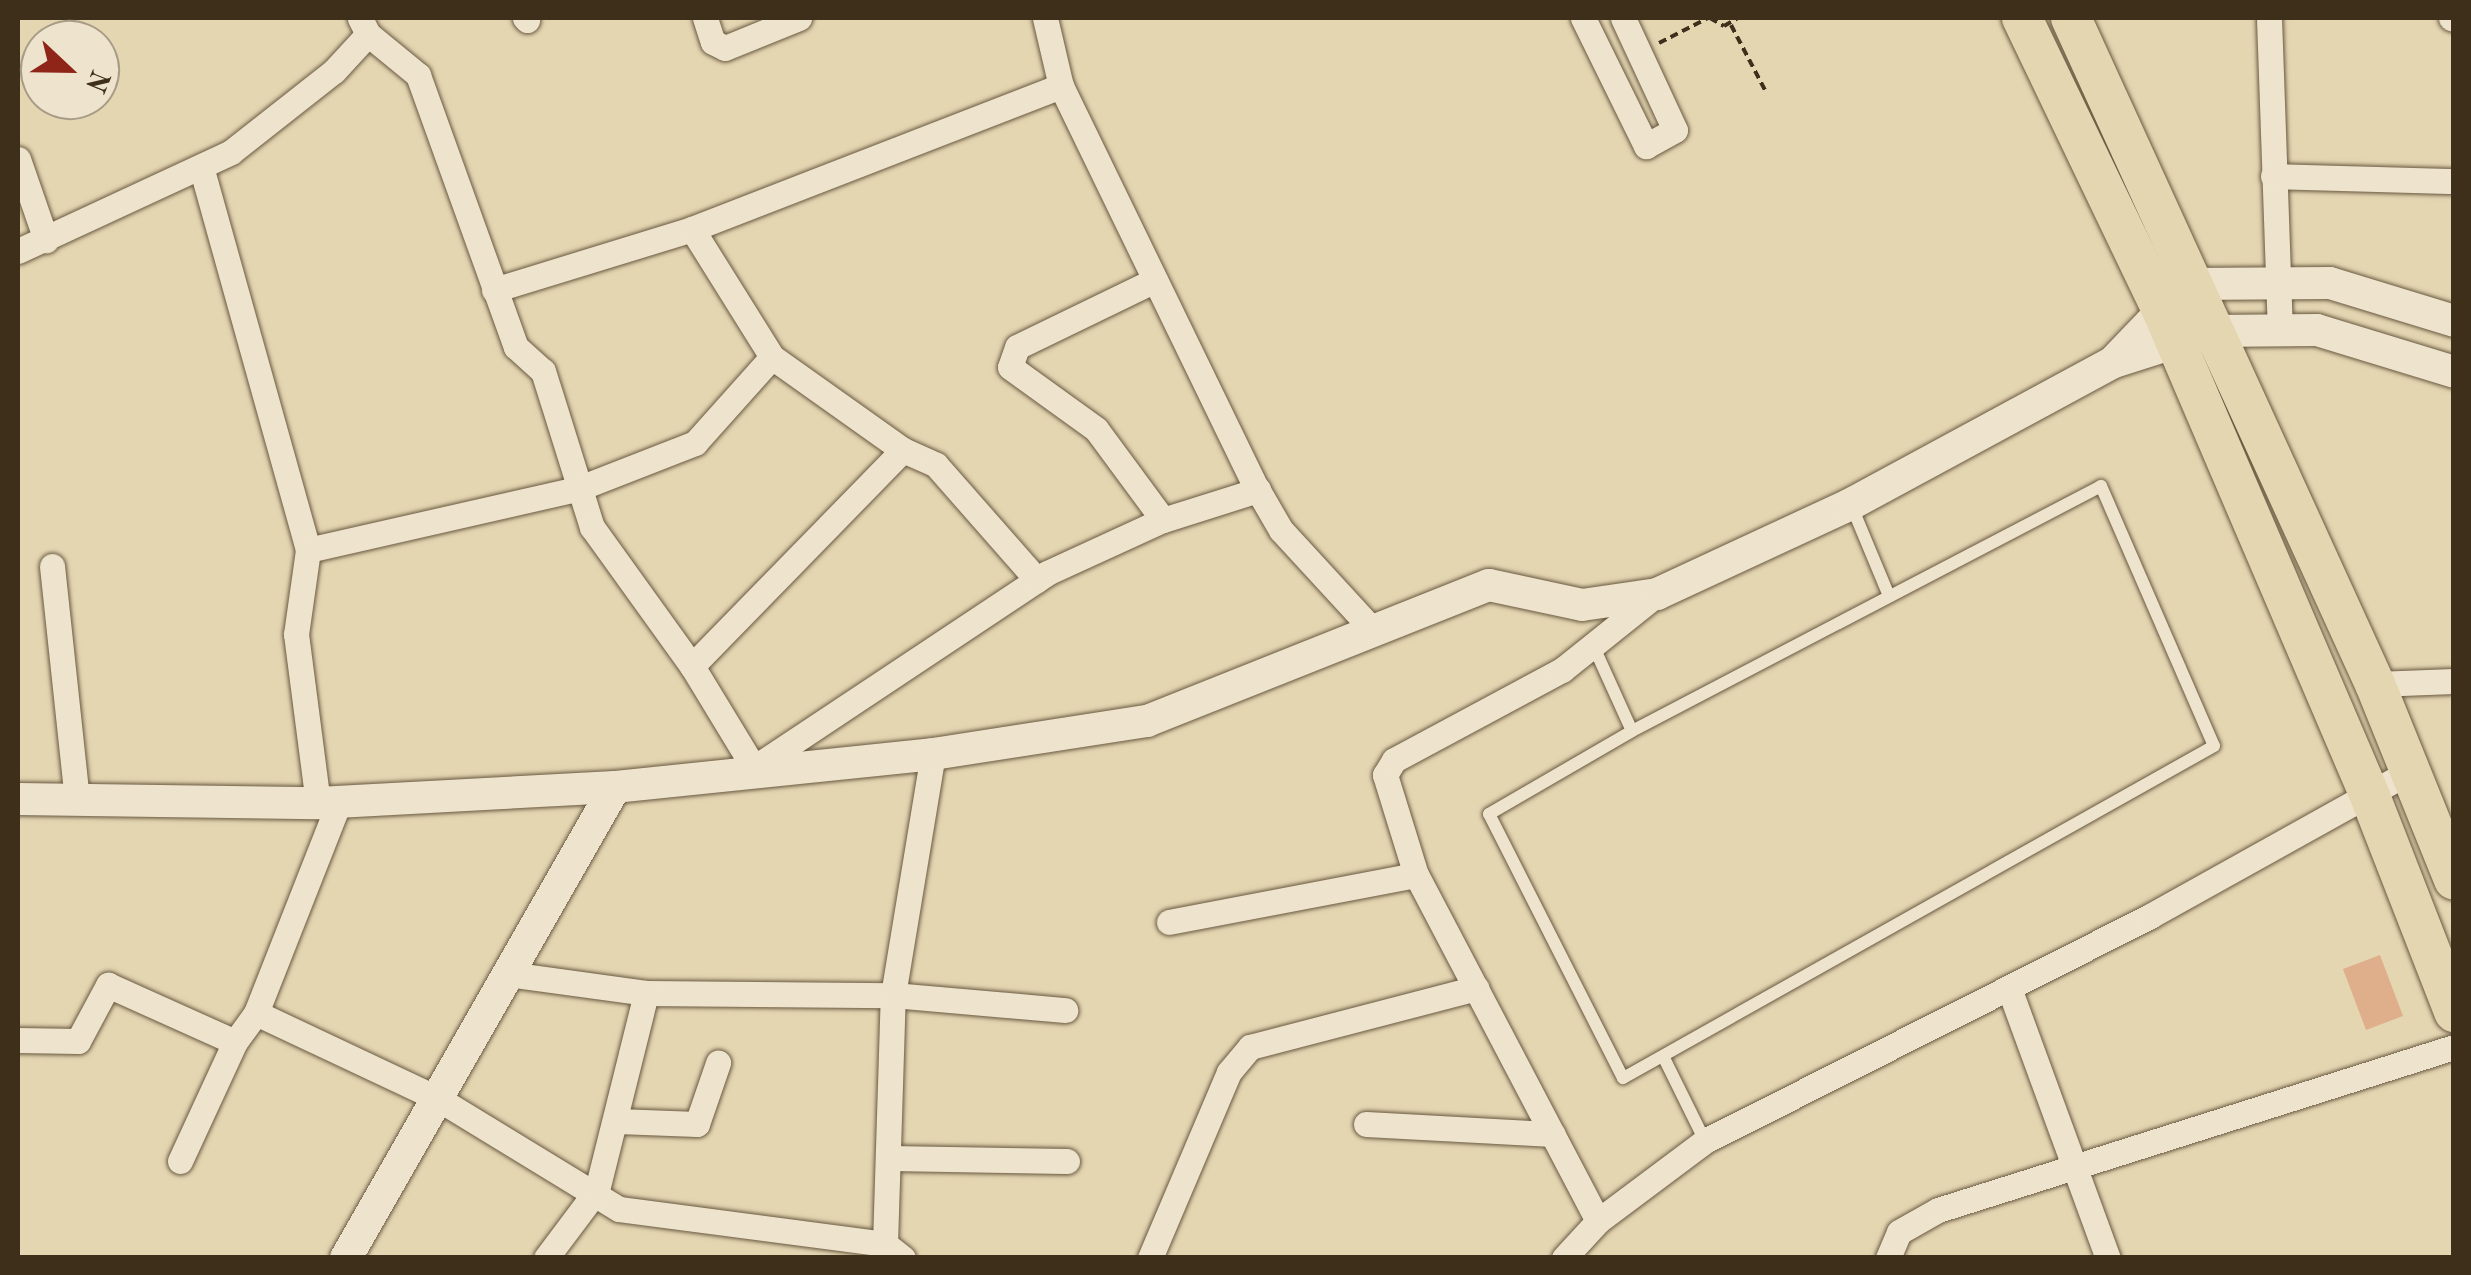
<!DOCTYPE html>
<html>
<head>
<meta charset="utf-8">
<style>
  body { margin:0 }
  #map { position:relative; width:2471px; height:1275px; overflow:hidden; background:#e5d6b2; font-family:"Old Standard TT",serif }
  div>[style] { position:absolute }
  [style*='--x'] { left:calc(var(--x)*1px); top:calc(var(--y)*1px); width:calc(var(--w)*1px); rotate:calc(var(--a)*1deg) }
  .building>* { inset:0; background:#dfaf8b }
  .path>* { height:4px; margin-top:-2px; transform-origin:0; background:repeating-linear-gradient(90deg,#3e2f1b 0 8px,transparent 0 13px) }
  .roads { filter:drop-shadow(0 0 2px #685941) drop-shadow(0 0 2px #685941) }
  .service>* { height:12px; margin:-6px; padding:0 6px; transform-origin:6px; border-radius:6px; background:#eee4cd }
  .minor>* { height:25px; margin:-12.5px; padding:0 12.5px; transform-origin:12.5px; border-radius:12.5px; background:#eee4cd }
  .tertiary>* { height:32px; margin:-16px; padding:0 16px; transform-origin:16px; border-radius:16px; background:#eee4cd }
  .primary>* { height:40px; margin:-20px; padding:0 20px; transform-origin:20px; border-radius:20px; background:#e5d6b2 }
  span { translate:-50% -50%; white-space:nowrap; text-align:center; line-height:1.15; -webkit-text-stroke:8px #eee4cd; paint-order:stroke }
  .frame { position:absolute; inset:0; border:20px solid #3e2f1b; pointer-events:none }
  .north { position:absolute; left:20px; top:20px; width:100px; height:100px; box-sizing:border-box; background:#eee4cd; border:2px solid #a89c86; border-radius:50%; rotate:112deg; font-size:28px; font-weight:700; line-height:40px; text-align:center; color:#3e2f1b }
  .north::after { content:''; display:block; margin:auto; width:35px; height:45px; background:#8f2418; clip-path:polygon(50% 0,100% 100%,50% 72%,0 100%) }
</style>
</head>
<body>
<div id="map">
  <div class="building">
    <div style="clip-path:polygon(2380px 955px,2403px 1016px,2366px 1030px,2343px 969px)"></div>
  </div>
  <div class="path">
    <div style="--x:1710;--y:18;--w:16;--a:30"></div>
    <div style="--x:1724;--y:26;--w:16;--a:-30"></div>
    <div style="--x:1731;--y:25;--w:76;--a:62.4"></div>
    <div style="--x:1659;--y:43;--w:55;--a:-27"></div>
  </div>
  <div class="roads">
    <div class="service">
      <div style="--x:2101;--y:486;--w:283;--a:66.5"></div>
      <div style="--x:2214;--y:746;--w:678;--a:150.67"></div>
      <div style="--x:1623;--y:1078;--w:296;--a:-116.9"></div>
      <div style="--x:1489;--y:814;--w:165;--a:-30.1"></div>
      <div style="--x:1632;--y:731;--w:529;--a:-27.58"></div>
      <div style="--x:1852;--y:507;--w:96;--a:67.4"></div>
      <div style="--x:1593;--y:645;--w:94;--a:65.6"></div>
      <div style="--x:1664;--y:1058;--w:93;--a:63.7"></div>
    </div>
    <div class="minor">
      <div style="--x:525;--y:18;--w:3;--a:45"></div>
      <div style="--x:705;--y:18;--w:25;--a:72"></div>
      <div style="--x:713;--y:42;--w:13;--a:27"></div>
      <div style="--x:725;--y:48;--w:80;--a:-22.1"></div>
      <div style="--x:1045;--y:18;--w:70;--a:76.8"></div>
      <div style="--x:1061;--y:86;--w:438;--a:64.1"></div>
      <div style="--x:1252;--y:480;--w:58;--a:59.9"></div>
      <div style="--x:1281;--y:530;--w:137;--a:47.4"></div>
      <div style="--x:1583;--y:18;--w:143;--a:63.8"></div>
      <div style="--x:1646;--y:146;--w:33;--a:-29"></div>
      <div style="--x:1675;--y:130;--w:123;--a:-114.9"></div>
      <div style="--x:2269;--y:18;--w:313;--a:88"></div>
      <div style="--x:2451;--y:18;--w:3;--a:18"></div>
      <div style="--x:368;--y:34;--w:65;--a:39.4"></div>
      <div style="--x:418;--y:75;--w:289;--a:70.2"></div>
      <div style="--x:516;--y:347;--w:36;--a:42"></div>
      <div style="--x:543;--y:371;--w:164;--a:72.6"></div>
      <div style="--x:592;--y:527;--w:171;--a:54.3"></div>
      <div style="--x:692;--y:666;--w:119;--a:58.7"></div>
      <div style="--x:754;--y:768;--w:352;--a:-33.6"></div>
      <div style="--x:1047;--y:573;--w:128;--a:-24.6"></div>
      <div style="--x:1163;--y:520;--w:100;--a:-17.5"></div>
      <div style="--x:18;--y:159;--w:86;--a:70.9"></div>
      <div style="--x:202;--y:170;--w:395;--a:74.4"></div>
      <div style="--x:308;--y:550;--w:85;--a:98.1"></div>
      <div style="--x:296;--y:634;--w:170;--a:82.6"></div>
      <div style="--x:2273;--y:176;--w:181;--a:1.6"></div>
      <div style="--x:692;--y:229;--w:151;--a:58"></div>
      <div style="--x:772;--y:357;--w:161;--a:35.4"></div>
      <div style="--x:903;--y:450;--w:36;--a:24"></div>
      <div style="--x:936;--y:465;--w:153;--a:48.7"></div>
      <div style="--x:18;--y:251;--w:235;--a:-24.9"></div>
      <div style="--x:231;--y:152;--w:131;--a:-38.2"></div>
      <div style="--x:334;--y:71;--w:50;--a:-47.4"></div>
      <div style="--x:368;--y:34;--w:18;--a:-117"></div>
      <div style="--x:1155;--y:280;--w:153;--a:154.1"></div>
      <div style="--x:1017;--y:347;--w:21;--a:109"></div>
      <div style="--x:1010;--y:367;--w:106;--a:35.8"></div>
      <div style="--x:1096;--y:429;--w:113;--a:53.6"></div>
      <div style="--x:494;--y:290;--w:207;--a:-17.1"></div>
      <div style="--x:692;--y:229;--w:396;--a:-21.2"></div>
      <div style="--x:308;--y:550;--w:276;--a:-12.8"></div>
      <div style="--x:577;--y:489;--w:127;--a:-21.3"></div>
      <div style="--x:695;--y:443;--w:115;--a:-48.2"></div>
      <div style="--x:52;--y:566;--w:235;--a:83.9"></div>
      <div style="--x:692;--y:666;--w:302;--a:-45.7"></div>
      <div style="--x:2375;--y:684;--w:79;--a:-2.2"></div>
      <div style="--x:1169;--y:922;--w:251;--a:-10.8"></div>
      <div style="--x:508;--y:974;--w:139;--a:7.8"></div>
      <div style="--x:646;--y:993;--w:247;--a:0.5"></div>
      <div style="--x:893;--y:995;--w:173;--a:5"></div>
      <div style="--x:2009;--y:988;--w:288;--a:69.9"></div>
      <div style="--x:256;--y:1013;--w:200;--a:25.2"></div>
      <div style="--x:437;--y:1098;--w:213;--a:31.4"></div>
      <div style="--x:619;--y:1209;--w:268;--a:7.5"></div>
      <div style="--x:18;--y:1040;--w:60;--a:1"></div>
      <div style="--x:78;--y:1041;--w:64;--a:-61.8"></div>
      <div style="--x:108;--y:985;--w:139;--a:24.2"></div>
      <div style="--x:617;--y:1121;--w:80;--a:2.1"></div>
      <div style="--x:697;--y:1124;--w:65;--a:-71"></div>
      <div style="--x:1366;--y:1124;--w:187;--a:3.1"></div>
      <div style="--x:888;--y:1158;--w:179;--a:1"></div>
      <div style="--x:180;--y:1161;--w:131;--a:-65.2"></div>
      <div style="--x:235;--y:1042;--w:36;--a:-54"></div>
      <div style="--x:256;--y:1013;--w:227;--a:-68.5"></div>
      <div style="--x:1598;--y:1221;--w:391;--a:-117.7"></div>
      <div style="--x:1416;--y:875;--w:105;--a:-107.2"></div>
      <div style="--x:1385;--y:775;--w:17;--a:-59"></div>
      <div style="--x:1394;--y:760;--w:191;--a:-28.2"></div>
      <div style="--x:1562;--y:670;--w:122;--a:-38.7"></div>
      <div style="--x:546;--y:1258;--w:85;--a:-53.1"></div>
      <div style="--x:597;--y:1190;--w:203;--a:-76"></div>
      <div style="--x:903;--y:1258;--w:23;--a:-142"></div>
      <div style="--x:885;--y:1244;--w:249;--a:-88.2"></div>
      <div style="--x:893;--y:995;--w:244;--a:-80.6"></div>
      <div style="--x:1150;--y:1258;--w:202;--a:-67"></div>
      <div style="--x:1229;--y:1072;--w:33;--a:-50"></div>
      <div style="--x:1250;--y:1047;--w:234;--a:-14.6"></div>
      <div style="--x:1564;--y:1258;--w:50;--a:-47.4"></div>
      <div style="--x:1598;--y:1221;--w:134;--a:-36.8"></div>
      <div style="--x:1705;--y:1141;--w:499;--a:-26.8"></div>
      <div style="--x:2150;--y:916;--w:300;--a:-29.1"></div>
      <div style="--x:1888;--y:1258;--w:28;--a:-67"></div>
      <div style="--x:1899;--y:1232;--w:45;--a:-29.4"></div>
      <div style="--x:1938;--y:1210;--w:541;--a:-17.53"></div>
    </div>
    <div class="tertiary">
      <div style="--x:2116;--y:359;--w:104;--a:-46.2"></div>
      <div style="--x:2188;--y:284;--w:142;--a:-0.4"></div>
      <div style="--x:2330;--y:283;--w:130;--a:17"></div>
      <div style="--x:18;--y:799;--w:300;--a:0.8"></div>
      <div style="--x:318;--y:803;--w:297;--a:-3.1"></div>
      <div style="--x:615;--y:787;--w:320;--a:-5.9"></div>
      <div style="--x:933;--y:754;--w:217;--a:-8.8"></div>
      <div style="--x:1147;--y:721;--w:368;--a:-21.7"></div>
      <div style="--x:1489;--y:585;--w:95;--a:12.1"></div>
      <div style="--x:1582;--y:605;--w:76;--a:-8.3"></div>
      <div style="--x:1657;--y:594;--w:214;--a:-24.9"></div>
      <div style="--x:1851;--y:504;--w:299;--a:-28.4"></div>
      <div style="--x:2114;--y:362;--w:102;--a:-17.7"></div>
      <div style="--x:2211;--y:331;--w:106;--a:-0.5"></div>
      <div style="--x:2317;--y:330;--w:143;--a:17"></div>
      <div style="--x:346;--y:1258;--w:542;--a:-60.27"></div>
    </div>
    <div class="primary">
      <div style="--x:2022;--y:18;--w:324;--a:64.4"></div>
      <div style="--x:2162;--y:310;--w:529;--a:66.83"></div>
      <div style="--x:2370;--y:796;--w:232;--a:68.7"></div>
      <div style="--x:2071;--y:18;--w:732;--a:65.47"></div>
      <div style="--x:2375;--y:684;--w:211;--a:68"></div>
    </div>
  </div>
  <div class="frame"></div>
  <div class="north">N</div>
</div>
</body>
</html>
